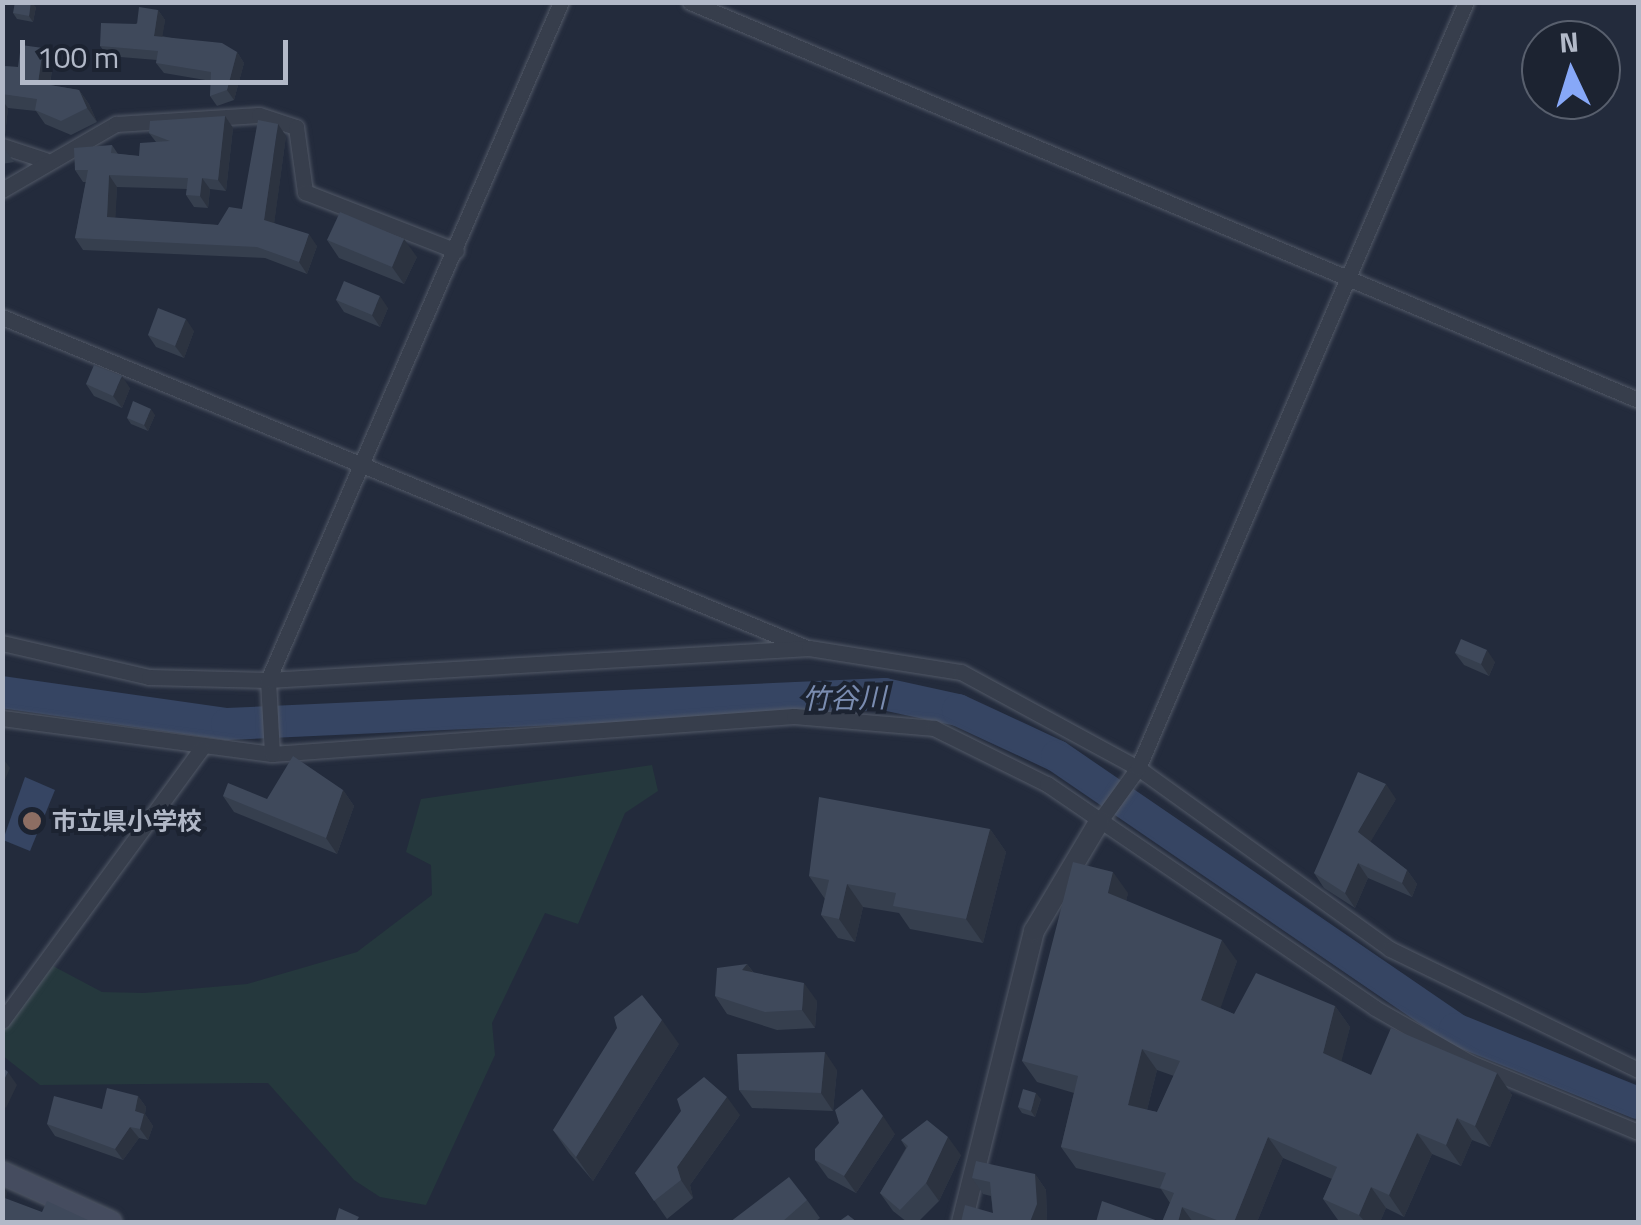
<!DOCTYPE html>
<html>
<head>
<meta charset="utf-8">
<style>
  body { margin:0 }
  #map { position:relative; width:1641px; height:1225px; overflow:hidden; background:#232b3c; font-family:"Titillium Web","Noto Sans JP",sans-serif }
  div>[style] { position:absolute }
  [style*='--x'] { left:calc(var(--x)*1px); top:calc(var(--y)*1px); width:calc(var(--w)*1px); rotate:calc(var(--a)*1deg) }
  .green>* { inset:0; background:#25383d }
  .water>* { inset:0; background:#364563 }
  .river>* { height:32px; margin:-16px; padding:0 16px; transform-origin:16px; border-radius:16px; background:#364563 }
  .roads { filter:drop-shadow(0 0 2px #525967) drop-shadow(0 0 2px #525967) }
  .minor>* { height:15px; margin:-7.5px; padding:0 7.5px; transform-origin:7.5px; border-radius:7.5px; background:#373e4c }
  .tertiary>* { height:20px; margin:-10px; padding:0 10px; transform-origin:10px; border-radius:10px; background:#373e4c }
  .secondary>* { height:22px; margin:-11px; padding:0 11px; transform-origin:11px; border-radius:11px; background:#454c5f }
  .wall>* { inset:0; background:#363f4e }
  .shaded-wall>* { inset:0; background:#2c3340 }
  .building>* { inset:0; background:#3f495b }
  .dots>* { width:28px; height:28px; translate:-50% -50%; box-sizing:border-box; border:5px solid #1c2331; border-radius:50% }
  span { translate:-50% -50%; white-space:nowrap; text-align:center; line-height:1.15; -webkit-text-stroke:8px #1c2331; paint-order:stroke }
  .poi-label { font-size:25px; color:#b2b9c8; font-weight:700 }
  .left { translate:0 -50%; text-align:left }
  .water-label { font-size:28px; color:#7a8cb0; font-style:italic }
  .frame { position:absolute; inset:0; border:5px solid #b2b9c8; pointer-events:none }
  .north { position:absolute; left:1521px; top:20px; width:100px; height:100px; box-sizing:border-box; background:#1c2331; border:2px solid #585f6d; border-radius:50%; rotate:356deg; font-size:28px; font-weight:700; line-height:40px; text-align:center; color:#b2b9c8 }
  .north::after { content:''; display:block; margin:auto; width:35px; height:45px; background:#87a8f8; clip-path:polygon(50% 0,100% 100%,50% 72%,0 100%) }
  .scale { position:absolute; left:20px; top:40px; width:268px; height:45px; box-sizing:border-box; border:5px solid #b2b9c8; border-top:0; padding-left:12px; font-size:30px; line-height:35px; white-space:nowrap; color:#b2b9c8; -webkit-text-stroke:8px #1c2331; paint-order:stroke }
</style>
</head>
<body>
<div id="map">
  <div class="green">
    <div style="clip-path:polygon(652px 765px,658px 791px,625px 813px,578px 924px,545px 913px,492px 1023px,495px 1055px,426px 1205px,380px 1197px,354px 1180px,268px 1083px,40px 1085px,3px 1056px,2px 1031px,53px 966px,102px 992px,144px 993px,247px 984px,357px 952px,432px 895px,431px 865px,406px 852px,421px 799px)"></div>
  </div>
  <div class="water">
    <div style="clip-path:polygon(25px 777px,55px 790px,30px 851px,3px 840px)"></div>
  </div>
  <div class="river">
    <div style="--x:2;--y:692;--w:227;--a:8.1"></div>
    <div style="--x:227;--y:724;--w:658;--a:-2.61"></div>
    <div style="--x:884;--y:694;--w:76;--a:12.2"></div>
    <div style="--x:958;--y:710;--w:109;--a:24.9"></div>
    <div style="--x:1057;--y:756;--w:483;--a:34.4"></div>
    <div style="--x:1455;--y:1029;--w:197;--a:22"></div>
  </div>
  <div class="roads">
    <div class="minor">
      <div style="--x:690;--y:2;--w:1028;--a:22.77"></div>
      <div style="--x:2;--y:146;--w:45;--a:18"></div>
      <div style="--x:2;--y:190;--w:132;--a:-30.1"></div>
      <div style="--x:116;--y:124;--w:143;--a:-3.6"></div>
      <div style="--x:259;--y:115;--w:39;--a:18"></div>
      <div style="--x:296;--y:127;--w:66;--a:82.1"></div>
      <div style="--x:305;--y:192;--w:162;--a:21.3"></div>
      <div style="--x:2;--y:317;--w:868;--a:22.34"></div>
      <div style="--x:2;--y:643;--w:151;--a:13"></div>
      <div style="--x:149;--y:677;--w:119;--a:1.4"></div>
      <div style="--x:268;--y:680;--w:542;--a:-3.39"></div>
      <div style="--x:809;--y:648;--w:154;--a:9"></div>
      <div style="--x:961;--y:672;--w:201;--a:28.5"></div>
      <div style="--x:1138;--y:768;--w:310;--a:35.7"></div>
      <div style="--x:1390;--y:949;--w:276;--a:26"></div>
      <div style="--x:2;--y:718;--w:272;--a:7.6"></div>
      <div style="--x:272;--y:754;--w:523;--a:-4.16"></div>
      <div style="--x:794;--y:716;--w:141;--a:4.9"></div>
      <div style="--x:934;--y:728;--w:126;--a:26.4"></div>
      <div style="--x:1047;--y:784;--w:397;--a:34.3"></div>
      <div style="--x:1375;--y:1008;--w:108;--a:29.9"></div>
      <div style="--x:1469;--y:1062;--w:183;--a:22.5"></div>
      <div style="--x:272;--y:754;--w:74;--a:-93.1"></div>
      <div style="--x:268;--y:680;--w:739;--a:-66.63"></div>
      <div style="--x:1099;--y:822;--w:67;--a:-54.2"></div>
      <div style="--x:1138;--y:768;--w:833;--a:-66.82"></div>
      <div style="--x:2;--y:1021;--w:337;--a:-53.8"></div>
    </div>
    <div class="tertiary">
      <div style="--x:962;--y:1222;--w:300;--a:-76.1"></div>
      <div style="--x:1034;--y:931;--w:127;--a:-59.2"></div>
    </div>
    <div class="secondary">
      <div style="--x:2;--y:1173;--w:119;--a:24.4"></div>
    </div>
  </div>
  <div class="wall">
    <div style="clip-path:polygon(36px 7px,33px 22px,17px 19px,13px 13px)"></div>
    <div style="clip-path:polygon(158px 10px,165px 20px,162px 36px,237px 52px,244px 63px,234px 100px,217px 106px,210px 96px,211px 81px,164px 73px,156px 63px,157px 60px,108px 56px,100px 46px)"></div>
    <div style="clip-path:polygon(43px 48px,53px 62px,50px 85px,79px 90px,89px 104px,97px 122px,71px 135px,45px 124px,36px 111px,8px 108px,5px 135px,2px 137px,2px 66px,18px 67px)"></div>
    <div style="clip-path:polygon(225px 116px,233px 128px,226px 191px,210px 189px,208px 208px,194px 207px,186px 195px,187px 189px,117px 187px,115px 218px,218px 225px,242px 209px,286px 136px,274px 223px,317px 246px,307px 274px,265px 258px,83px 250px,75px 238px,86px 182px,83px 182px,75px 170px,112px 145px,118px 154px,139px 156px,156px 142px,149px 133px)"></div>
    <div style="clip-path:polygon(2px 147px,4px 148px,14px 162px,2px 164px)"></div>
    <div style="clip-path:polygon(327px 240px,417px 257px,404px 284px,339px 258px)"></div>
    <div style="clip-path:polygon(336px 300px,388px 308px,380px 327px,344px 312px)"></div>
    <div style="clip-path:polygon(194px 331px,184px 358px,156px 347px,148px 335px)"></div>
    <div style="clip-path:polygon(86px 384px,130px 388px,122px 408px,94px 396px)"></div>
    <div style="clip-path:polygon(155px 415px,148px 431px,131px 424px,127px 418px)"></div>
    <div style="clip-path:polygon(1455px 653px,1495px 662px,1489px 676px,1464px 665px)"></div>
    <div style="clip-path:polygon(343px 790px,354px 806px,337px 854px,234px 812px,223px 796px,267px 799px)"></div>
    <div style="clip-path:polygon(1396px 799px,1370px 842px,1407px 870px,1417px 884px,1412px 897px,1368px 878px,1355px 908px,1324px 888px,1314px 873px)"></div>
    <div style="clip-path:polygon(990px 829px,1006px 852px,983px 943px,910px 929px,899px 913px,863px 907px,855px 942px,838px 938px,821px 915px,825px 899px,809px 876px)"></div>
    <div style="clip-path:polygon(evenodd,1128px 893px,1126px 901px,1237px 961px,1220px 1008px,1234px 1014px,1335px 1006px,1350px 1027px,1341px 1061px,1371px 1075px,1497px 1073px,1512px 1095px,1490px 1147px,1472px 1140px,1461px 1166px,1432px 1154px,1404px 1217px,1386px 1208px,1380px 1222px,1343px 1222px,1338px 1220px,1323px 1199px,1332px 1179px,1283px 1158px,1257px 1222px,1162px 1222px,1170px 1203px,1161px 1189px,1076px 1168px,1061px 1147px,1074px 1093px,1037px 1082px,1022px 1061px,1128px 893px,1157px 1070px,1174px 1076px,1157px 1112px,1147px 1110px,1157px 1070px)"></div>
    <div style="clip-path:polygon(747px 964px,754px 973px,817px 1001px,815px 1028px,777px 1030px,727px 1014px,715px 996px)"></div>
    <div style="clip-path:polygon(679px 1044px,593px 1181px,569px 1153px,553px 1130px)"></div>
    <div style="clip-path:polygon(837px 1070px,833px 1111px,752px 1108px,739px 1090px)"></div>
    <div style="clip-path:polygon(138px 1096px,146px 1107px,145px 1114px,153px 1126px,148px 1140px,139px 1138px,123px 1160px,55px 1136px,47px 1124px,102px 1109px)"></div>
    <div style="clip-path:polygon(1041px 1099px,1035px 1117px,1022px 1113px,1018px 1107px)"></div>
    <div style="clip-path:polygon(740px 1115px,690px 1185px,693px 1198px,667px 1219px,635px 1173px)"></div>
    <div style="clip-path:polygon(895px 1134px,856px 1193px,828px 1178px,815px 1160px)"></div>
    <div style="clip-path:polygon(901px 1140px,961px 1155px,939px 1201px,918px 1222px,907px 1222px,893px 1211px,880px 1193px,906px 1148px)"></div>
    <div style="clip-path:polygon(1035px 1174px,1046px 1190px,1047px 1222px,961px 1222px,993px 1213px,991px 1196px,983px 1194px,972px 1178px)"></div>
    <div style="clip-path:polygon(807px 1200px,820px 1218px,815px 1222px,730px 1222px)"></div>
  </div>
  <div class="shaded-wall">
    <div style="clip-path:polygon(31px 2px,36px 7px,33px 22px,29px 16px)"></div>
    <div style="clip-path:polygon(158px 10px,165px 20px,161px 46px,154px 36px)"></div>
    <div style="clip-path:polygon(43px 48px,53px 62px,48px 97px,38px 83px)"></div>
    <div style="clip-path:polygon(237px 52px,244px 63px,234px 100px,227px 90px)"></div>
    <div style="clip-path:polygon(79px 90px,89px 104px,97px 122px,87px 108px)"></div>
    <div style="clip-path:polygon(2px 100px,8px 108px,5px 135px,2px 132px)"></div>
    <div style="clip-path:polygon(225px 116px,233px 128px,226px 191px,218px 180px)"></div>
    <div style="clip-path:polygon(278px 124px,286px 136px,273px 232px,264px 220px)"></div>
    <div style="clip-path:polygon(109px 175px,117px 187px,115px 229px,107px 217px)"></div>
    <div style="clip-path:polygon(202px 178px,210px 189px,208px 208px,200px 196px)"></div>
    <div style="clip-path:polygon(309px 234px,317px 246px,307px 274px,299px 262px)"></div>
    <div style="clip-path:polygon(404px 239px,417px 257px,404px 284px,392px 267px)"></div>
    <div style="clip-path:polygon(380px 296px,388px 308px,380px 327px,372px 315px)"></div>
    <div style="clip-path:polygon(186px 319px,194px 331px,184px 358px,175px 346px)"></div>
    <div style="clip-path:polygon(122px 376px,130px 388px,122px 408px,113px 396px)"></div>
    <div style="clip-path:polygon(151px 409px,155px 415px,148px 431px,144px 425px)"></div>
    <div style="clip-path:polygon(1487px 650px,1495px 662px,1489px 676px,1481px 664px)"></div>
    <div style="clip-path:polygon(2px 757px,10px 768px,2px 787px)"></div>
    <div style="clip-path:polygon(1386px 784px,1396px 799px,1368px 846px,1358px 832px)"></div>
    <div style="clip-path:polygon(343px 790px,354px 806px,337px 854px,326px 838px)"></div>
    <div style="clip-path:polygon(990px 829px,1006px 852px,983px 943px,966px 919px)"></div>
    <div style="clip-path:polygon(1358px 863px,1368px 878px,1355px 908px,1345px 893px)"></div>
    <div style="clip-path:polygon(1407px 870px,1417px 884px,1412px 897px,1402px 883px)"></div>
    <div style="clip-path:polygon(1113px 872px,1128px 893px,1123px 915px,1108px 893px)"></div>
    <div style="clip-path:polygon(847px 884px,863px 907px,855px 942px,839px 919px)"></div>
    <div style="clip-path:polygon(1222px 940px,1237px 961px,1216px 1021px,1201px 1000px)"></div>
    <div style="clip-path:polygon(747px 964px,760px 982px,742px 970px)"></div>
    <div style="clip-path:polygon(804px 983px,817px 1001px,815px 1028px,802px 1010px)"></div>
    <div style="clip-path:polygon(1335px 1006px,1350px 1027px,1338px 1075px,1323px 1053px)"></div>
    <div style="clip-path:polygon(662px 1020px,679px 1044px,593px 1181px,576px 1157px)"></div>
    <div style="clip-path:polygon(1142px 1049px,1157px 1070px,1143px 1126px,1128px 1105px)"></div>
    <div style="clip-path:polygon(825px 1052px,837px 1070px,833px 1111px,821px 1093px)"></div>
    <div style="clip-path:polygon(8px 1072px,17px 1085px,6px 1108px,2px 1104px,2px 1084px)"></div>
    <div style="clip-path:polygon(1497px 1073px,1512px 1095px,1490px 1147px,1475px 1126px)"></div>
    <div style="clip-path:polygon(1036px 1093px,1041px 1099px,1035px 1117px,1031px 1111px)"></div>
    <div style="clip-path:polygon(138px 1096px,146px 1107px,145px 1114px,153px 1126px,148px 1140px,140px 1129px,135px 1111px)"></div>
    <div style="clip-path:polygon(727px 1097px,740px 1115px,690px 1185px,693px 1198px,681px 1180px,677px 1167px)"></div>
    <div style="clip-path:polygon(883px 1116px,895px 1134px,856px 1193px,844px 1176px)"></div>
    <div style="clip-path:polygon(1457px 1118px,1472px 1140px,1461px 1166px,1446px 1145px)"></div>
    <div style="clip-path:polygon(130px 1127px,139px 1138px,123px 1160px,115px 1149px)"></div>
    <div style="clip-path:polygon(1417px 1133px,1432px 1154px,1404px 1217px,1389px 1195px)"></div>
    <div style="clip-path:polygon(948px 1137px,961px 1155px,939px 1201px,926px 1183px)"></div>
    <div style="clip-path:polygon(1268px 1137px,1283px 1158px,1257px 1222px,1234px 1222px)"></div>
    <div style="clip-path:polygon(1035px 1174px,1046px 1190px,1047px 1222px,1030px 1222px)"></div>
    <div style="clip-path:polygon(2px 1185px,7px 1192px,5px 1207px,2px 1204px)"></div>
    <div style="clip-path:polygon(1371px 1187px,1386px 1208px,1380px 1222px,1365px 1222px,1359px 1215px)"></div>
    <div style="clip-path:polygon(1182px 1207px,1193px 1222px,1178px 1222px)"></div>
  </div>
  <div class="building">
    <div style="clip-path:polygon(15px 2px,31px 2px,29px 16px,13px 13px)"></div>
    <div style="clip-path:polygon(139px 7px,158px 10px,154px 36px,222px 43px,237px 52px,227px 90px,210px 96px,211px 72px,156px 63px,158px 51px,100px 46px,101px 23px,137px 24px)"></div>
    <div style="clip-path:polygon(21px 45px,43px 48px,38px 83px,79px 90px,87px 108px,61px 121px,35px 110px,37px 99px,2px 94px,2px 66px,18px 67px)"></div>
    <div style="clip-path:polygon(225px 116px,218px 180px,202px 178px,200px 196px,186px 195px,188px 178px,109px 175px,107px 217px,218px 225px,229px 207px,242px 209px,258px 120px,278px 124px,264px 220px,309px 234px,299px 262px,257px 247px,75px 238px,88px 170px,75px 170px,74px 148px,112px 145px,111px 153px,139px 156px,140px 143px,170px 141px,149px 133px,150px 121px)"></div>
    <div style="clip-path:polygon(340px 212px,404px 239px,392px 267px,327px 240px)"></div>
    <div style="clip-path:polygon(344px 281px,380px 296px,372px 315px,336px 300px)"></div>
    <div style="clip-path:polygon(158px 308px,186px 319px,175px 346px,148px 335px)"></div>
    <div style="clip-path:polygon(94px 365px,122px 376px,113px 396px,86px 384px)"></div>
    <div style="clip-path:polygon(133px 401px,151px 409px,144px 425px,127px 418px)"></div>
    <div style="clip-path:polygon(1461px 639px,1487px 650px,1481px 664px,1455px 653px)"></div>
    <div style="clip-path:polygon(293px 756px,343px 790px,326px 838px,223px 796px,228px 783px,267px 799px)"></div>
    <div style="clip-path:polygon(1358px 772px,1386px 784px,1358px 832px,1407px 870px,1402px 883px,1358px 863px,1345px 893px,1314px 873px)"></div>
    <div style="clip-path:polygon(819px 797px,990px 829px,966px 919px,893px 906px,896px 893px,847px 884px,839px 919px,821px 915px,829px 880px,809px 876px)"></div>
    <div style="clip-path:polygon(evenodd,1073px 862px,1113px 872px,1108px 893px,1222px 940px,1201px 1000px,1234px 1014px,1256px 973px,1335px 1006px,1323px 1053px,1371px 1075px,1391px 1028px,1497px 1073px,1475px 1126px,1457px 1118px,1446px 1145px,1417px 1133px,1389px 1195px,1371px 1187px,1359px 1215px,1323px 1199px,1337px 1167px,1268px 1137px,1234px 1222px,1222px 1222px,1182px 1207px,1178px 1222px,1162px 1222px,1174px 1193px,1160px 1188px,1166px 1173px,1061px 1147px,1078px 1076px,1022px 1061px,1073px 862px,1142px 1049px,1180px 1061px,1157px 1112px,1128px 1105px,1142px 1049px)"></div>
    <div style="clip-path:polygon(747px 964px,742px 970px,804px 983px,802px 1010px,765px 1012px,715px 996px,717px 968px)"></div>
    <div style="clip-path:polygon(642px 995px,662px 1020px,576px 1157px,553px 1130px,617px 1028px,614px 1017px)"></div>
    <div style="clip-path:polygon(825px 1052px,821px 1093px,739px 1090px,737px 1054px)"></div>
    <div style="clip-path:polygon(2px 1067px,8px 1072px,2px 1084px)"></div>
    <div style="clip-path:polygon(704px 1077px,727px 1097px,677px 1167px,681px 1180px,654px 1201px,635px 1173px,681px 1111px,677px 1099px)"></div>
    <div style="clip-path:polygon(107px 1088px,138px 1096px,135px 1111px,144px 1114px,140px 1129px,130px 1127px,115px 1149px,47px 1124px,54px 1096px,102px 1109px)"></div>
    <div style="clip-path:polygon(862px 1089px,883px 1116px,844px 1176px,815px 1160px,815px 1149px,839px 1123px,835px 1110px)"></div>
    <div style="clip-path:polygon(1023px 1089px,1036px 1093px,1031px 1111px,1018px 1107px)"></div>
    <div style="clip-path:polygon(927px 1120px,948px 1137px,926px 1183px,900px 1210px,880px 1193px,908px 1146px,901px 1140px)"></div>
    <div style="clip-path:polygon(976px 1161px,1035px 1174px,1037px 1204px,1030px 1222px,961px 1222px,965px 1205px,993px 1213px,990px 1182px,972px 1178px)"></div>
    <div style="clip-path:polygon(789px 1177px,807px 1200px,782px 1222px,730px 1222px)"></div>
    <div style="clip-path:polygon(2px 1197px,42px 1212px,47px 1201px,92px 1222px,2px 1222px)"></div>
    <div style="clip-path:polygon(1102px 1201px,1161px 1222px,1096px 1222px)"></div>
    <div style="clip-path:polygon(339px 1208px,359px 1217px,356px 1222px,335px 1222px)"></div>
    <div style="clip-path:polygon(848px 1215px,857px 1222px,838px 1222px)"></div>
  </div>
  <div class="dots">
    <div style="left:32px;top:821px;background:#8d6e63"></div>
  </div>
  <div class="poi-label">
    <span class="left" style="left:52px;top:821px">市立県小学校</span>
  </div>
  <div class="water-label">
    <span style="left:844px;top:698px;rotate:-1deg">竹谷川</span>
  </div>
  <div class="frame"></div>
  <div class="north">N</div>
  <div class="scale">100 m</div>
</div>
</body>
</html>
